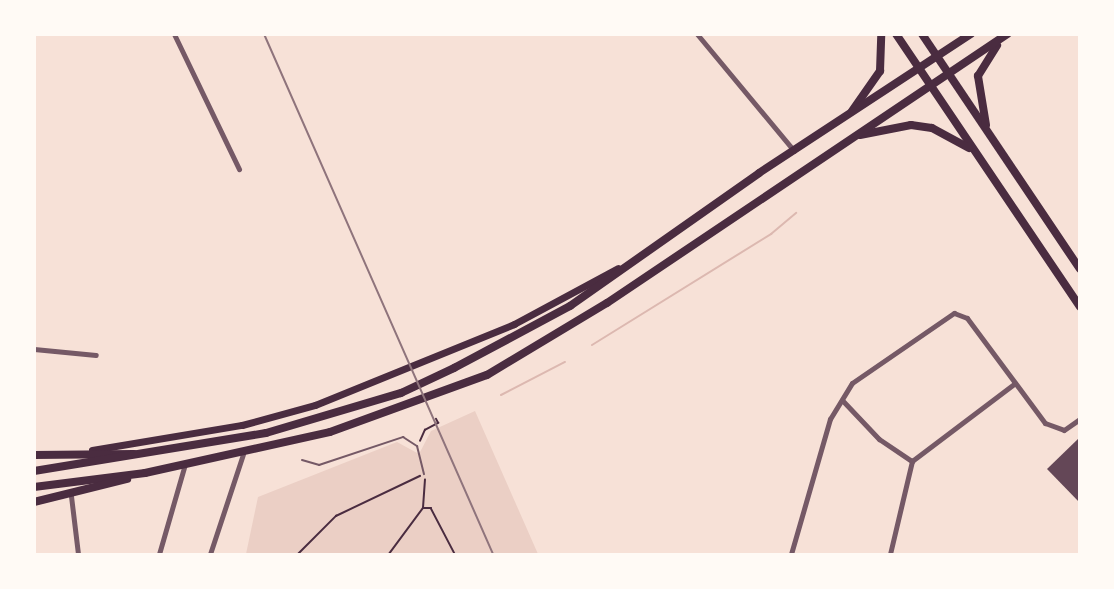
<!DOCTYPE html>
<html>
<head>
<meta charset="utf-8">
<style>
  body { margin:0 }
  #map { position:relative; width:1114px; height:589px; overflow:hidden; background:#f7e1d7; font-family:Raleway,sans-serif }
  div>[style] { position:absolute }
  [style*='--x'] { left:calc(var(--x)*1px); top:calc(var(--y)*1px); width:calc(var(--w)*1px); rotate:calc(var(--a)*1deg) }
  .green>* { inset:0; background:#ebcfc5 }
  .stream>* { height:2px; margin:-1px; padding:0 1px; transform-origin:1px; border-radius:1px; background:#dcb8b0 }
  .building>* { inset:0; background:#644757 }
  .path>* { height:1.5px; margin:-0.75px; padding:0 0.75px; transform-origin:0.75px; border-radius:0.75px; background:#4a2c40 }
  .service>* { height:2px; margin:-1px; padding:0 1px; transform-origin:1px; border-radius:1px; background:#755966 }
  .minor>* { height:5px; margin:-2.5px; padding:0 2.5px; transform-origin:2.5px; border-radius:2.5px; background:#755966 }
  .secondary>* { height:7px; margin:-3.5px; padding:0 3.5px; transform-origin:3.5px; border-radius:3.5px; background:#4a2c40 }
  .primary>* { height:8px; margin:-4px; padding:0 4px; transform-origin:4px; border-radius:4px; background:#4a2c40 }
  .rail>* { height:2px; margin:-1px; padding:0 1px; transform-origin:1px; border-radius:1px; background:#8f747c }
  span { translate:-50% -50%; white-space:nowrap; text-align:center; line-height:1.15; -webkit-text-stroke:4.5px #fffaf5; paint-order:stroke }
  .frame { position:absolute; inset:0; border:36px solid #fffaf5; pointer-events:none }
</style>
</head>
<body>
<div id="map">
  <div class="green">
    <div style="clip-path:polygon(475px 411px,538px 554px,246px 554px,258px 497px,397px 442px,419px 454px,431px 431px)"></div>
  </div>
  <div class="stream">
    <div style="--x:592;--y:345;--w:211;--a:-31.8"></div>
    <div style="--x:771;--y:234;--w:33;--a:-40"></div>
    <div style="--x:501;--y:395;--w:72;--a:-27.3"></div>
  </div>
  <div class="building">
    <div style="clip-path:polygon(1080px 437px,1080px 503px,1047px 469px)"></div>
  </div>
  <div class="path">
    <div style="--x:420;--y:441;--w:12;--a:-66"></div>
    <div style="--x:425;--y:430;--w:15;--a:-28"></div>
    <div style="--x:438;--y:423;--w:4;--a:-117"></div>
    <div style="--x:423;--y:508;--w:28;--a:-86"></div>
    <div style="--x:298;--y:554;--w:54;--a:-45"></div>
    <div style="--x:336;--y:516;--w:93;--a:-25.5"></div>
    <div style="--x:389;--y:554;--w:57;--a:-53.5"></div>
    <div style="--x:423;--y:508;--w:8;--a:0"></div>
    <div style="--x:431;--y:508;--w:52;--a:62.4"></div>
  </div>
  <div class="service">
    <div style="--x:302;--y:460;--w:18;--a:16"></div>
    <div style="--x:319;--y:465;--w:89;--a:-18.4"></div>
    <div style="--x:403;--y:437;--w:17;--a:33"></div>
    <div style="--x:417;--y:446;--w:29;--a:76"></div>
  </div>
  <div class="minor">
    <div style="--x:174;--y:34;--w:150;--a:64.3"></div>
    <div style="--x:697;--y:34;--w:152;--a:50.3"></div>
    <div style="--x:34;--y:349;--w:62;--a:5.5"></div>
    <div style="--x:842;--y:400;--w:54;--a:46.5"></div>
    <div style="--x:879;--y:439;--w:40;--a:34"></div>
    <div style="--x:71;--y:496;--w:58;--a:83.1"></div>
    <div style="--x:159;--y:554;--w:94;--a:-73.9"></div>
    <div style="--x:210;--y:554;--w:105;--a:-71.7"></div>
    <div style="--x:791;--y:554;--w:141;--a:-73.9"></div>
    <div style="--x:830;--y:419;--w:42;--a:-58.6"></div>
    <div style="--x:852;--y:383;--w:124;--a:-34.5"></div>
    <div style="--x:954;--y:313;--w:14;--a:21"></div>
    <div style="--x:967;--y:318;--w:131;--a:53.4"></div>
    <div style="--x:1045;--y:423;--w:20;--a:20"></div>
    <div style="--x:1064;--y:430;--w:19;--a:-35"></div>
    <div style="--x:890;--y:554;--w:96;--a:-76.7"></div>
    <div style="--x:912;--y:461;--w:129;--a:-37.1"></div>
  </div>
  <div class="secondary">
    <div style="--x:92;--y:450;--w:152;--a:-9.5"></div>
    <div style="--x:242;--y:425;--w:76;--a:-15.3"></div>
    <div style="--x:315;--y:405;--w:215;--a:-22.1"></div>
    <div style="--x:514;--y:324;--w:118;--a:-28.3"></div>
  </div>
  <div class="primary">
    <div style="--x:896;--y:34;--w:329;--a:56"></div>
    <div style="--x:922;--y:34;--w:283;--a:56.1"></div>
    <div style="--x:852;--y:111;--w:49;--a:-55"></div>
    <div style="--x:880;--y:71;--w:37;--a:-88"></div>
    <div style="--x:986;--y:125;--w:50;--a:-99.3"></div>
    <div style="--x:978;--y:76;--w:36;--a:-58"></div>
    <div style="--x:860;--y:135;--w:52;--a:-11.1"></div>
    <div style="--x:911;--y:125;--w:21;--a:8"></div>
    <div style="--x:932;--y:128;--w:42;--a:28.4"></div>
    <div style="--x:34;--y:455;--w:100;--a:-0.6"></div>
    <div style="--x:34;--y:471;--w:235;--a:-9.3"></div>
    <div style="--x:266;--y:433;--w:141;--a:-16.5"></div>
    <div style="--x:401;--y:393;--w:59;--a:-25.3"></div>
    <div style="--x:454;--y:368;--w:132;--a:-28.1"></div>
    <div style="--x:570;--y:306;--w:231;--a:-35.1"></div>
    <div style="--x:759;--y:173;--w:254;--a:-33.3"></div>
    <div style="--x:34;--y:487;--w:112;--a:-7.2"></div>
    <div style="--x:145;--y:473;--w:189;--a:-12.5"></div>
    <div style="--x:330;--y:432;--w:167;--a:-20"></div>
    <div style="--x:487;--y:375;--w:140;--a:-31"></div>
    <div style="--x:607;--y:303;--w:483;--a:-33.9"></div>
    <div style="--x:34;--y:502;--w:96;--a:-13.9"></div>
  </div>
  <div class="rail">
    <div style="--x:264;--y:34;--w:568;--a:66.23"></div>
  </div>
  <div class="frame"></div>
</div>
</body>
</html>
